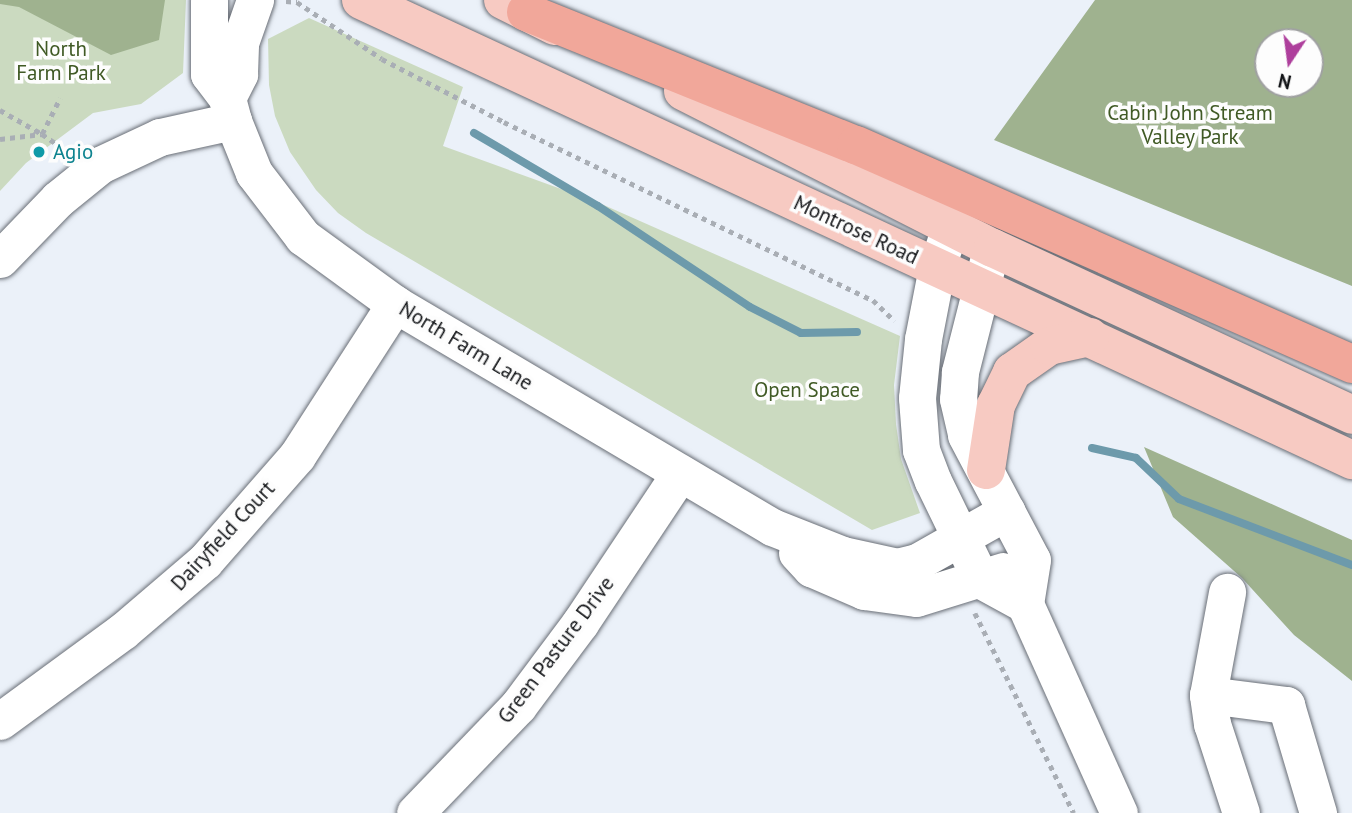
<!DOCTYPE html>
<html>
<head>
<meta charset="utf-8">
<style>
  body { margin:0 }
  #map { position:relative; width:1352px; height:813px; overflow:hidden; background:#ebf1f9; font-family:"PT Sans",sans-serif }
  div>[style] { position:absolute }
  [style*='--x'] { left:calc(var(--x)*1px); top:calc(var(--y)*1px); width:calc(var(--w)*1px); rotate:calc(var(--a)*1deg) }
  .green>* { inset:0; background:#cbdac0 }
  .forest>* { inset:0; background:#9fb28f }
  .stream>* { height:8px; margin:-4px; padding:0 4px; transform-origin:4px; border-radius:4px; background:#6d9aab }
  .path>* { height:4.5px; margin-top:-2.25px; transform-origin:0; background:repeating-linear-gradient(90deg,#a9aeb5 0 5px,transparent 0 10px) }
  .roads { filter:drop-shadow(0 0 2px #696e76) drop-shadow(0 0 2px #696e76) }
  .minor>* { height:37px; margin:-18.5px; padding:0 18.5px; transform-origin:18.5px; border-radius:18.5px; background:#fff }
  .major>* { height:38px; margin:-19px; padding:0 19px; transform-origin:19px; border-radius:19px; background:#f7cac2 }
  .highway>* { height:38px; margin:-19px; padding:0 19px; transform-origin:19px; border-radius:19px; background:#f1a79a }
  .dots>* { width:19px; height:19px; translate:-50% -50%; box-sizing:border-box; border:4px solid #fdfdfd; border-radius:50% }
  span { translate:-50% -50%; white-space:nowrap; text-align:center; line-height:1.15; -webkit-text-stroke:7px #fdfdfd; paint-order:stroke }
  .park-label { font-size:21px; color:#405a25 }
  .culture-label { font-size:21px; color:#0d838f }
  .left { translate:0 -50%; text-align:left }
  .street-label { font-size:21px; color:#131518 }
  .north { position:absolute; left:1254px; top:28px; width:70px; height:70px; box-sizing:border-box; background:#fdfdfd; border:2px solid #9fa0a1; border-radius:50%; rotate:193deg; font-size:19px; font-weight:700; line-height:28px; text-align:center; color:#131518 }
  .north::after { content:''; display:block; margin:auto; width:24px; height:32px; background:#ae3f9c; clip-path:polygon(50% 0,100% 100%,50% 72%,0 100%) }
</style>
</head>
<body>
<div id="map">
  <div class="green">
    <div style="clip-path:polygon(0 0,186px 0,183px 73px,141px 104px,93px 113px,26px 163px,0 191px)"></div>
    <div style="clip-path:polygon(309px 18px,463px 87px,443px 146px,597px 202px,900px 336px,894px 385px,896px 424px,901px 459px,920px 513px,872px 530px,366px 233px,338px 213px,316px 190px,290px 152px,275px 116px,269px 85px,268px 39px)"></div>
  </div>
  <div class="forest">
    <div style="clip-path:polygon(0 0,165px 0,159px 40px,111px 55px,19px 7px,0 4px)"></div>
    <div style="clip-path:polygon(evenodd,1095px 0,1352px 0,1352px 286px,994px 140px,1095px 0,1268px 42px,1310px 42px,1310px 84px,1268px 84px,1268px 42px)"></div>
    <div style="clip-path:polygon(1144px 447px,1352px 540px,1352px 681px,1294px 635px,1242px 578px,1173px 517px)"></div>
  </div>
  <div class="stream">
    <div style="--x:474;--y:133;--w:144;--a:30.5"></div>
    <div style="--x:598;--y:206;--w:182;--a:33.6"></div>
    <div style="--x:750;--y:307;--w:57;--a:27"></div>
    <div style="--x:801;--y:333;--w:56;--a:-1"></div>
    <div style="--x:1092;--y:448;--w:45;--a:12.8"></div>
    <div style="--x:1136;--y:458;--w:59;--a:43.6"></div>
    <div style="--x:1179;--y:499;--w:185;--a:20.9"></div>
  </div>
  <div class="path">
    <div style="--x:286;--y:1;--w:11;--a:5"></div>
    <div style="--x:297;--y:2;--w:102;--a:33.8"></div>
    <div style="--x:382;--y:59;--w:137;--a:27.3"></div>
    <div style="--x:504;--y:122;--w:410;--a:25.8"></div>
    <div style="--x:873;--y:300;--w:30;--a:44"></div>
    <div style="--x:0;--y:110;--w:48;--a:29.7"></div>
    <div style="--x:42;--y:134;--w:40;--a:-63.4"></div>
    <div style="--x:0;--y:139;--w:42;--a:-6.8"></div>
    <div style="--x:42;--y:134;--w:29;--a:34"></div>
    <div style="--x:975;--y:613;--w:223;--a:63.7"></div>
  </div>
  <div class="roads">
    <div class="minor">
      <div style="--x:209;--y:0;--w:74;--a:90"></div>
      <div style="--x:209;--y:74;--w:30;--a:53"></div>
      <div style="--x:227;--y:98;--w:24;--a:75"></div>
      <div style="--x:233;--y:121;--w:56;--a:68"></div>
      <div style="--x:254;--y:173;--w:81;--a:52.6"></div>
      <div style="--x:303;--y:237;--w:114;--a:36.1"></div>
      <div style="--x:395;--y:304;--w:438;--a:30.6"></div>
      <div style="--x:772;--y:527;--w:76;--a:21.5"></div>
      <div style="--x:843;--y:555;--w:55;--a:12.5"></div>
      <div style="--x:897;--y:567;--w:21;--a:-14"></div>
      <div style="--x:917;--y:562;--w:103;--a:-29.5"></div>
      <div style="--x:227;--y:98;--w:27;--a:-63"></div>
      <div style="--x:239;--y:74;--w:31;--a:-88"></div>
      <div style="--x:240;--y:43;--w:46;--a:-70.8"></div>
      <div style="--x:950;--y:227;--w:42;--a:108"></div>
      <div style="--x:937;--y:267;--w:73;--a:101"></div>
      <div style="--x:923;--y:339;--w:59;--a:95.8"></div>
      <div style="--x:917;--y:398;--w:52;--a:85.6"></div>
      <div style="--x:921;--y:450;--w:33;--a:69"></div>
      <div style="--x:933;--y:481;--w:110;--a:64.1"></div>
      <div style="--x:981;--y:580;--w:50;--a:28.6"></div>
      <div style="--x:989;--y:257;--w:119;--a:104.2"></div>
      <div style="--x:960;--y:372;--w:27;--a:94"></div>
      <div style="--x:958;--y:399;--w:37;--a:77"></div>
      <div style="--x:966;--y:435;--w:141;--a:62.2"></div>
      <div style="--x:1032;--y:560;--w:45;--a:99"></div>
      <div style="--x:1025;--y:604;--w:229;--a:65.8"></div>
      <div style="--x:0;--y:259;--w:83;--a:-46"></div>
      <div style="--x:58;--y:199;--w:54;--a:-39"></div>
      <div style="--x:100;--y:165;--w:66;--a:-25"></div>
      <div style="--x:160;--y:137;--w:75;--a:-12.4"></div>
      <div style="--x:797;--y:553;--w:21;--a:47"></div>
      <div style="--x:811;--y:568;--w:58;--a:23.5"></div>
      <div style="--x:864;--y:591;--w:52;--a:7.7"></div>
      <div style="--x:916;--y:598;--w:91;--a:-17.2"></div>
      <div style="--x:1208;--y:695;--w:105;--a:-79.5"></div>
      <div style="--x:0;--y:721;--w:152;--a:-36.2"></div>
      <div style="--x:123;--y:631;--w:108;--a:-40.5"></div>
      <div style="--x:205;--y:561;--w:140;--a:-48.8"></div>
      <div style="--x:297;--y:456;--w:181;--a:-57.2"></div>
      <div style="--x:415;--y:813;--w:149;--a:-46.1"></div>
      <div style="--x:518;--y:706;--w:104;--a:-53.2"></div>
      <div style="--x:580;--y:623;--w:180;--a:-56.3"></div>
      <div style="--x:1241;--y:813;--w:94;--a:-108"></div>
      <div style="--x:1212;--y:724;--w:29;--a:-98"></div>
      <div style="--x:1208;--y:695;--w:79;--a:7.3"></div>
      <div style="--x:1286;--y:705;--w:113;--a:73.5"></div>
    </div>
    <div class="major">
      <div style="--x:361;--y:0;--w:1093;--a:24.9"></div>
      <div style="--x:503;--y:0;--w:58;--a:26.6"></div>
      <div style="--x:683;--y:91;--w:347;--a:26.9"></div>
      <div style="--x:993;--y:248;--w:396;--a:24.9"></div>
      <div style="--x:986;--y:470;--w:66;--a:-81.3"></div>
      <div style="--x:996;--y:405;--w:37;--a:-64"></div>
      <div style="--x:1012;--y:372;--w:45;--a:-35.1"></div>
      <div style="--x:1049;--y:346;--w:42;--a:-12.4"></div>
    </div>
    <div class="highway">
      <div style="--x:526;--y:12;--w:356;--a:22"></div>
      <div style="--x:856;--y:145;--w:542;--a:23.82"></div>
    </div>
  </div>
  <div class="dots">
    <div style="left:39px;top:152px;background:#0f9aa8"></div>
  </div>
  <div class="park-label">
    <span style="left:61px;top:61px">North<br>Farm Park</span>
    <span style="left:1190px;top:125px">Cabin John Stream<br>Valley Park</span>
    <span style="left:807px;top:390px">Open Space</span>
  </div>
  <div class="culture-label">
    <span class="left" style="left:53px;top:152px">Agio</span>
  </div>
  <div class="street-label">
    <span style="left:856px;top:230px;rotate:25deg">Montrose Road</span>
    <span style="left:466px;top:346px;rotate:31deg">North Farm Lane</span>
    <span style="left:223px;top:536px;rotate:-47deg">Dairyfield Court</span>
    <span style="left:556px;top:650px;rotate:-53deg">Green Pasture Drive</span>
  </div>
  <div class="north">N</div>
</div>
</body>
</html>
